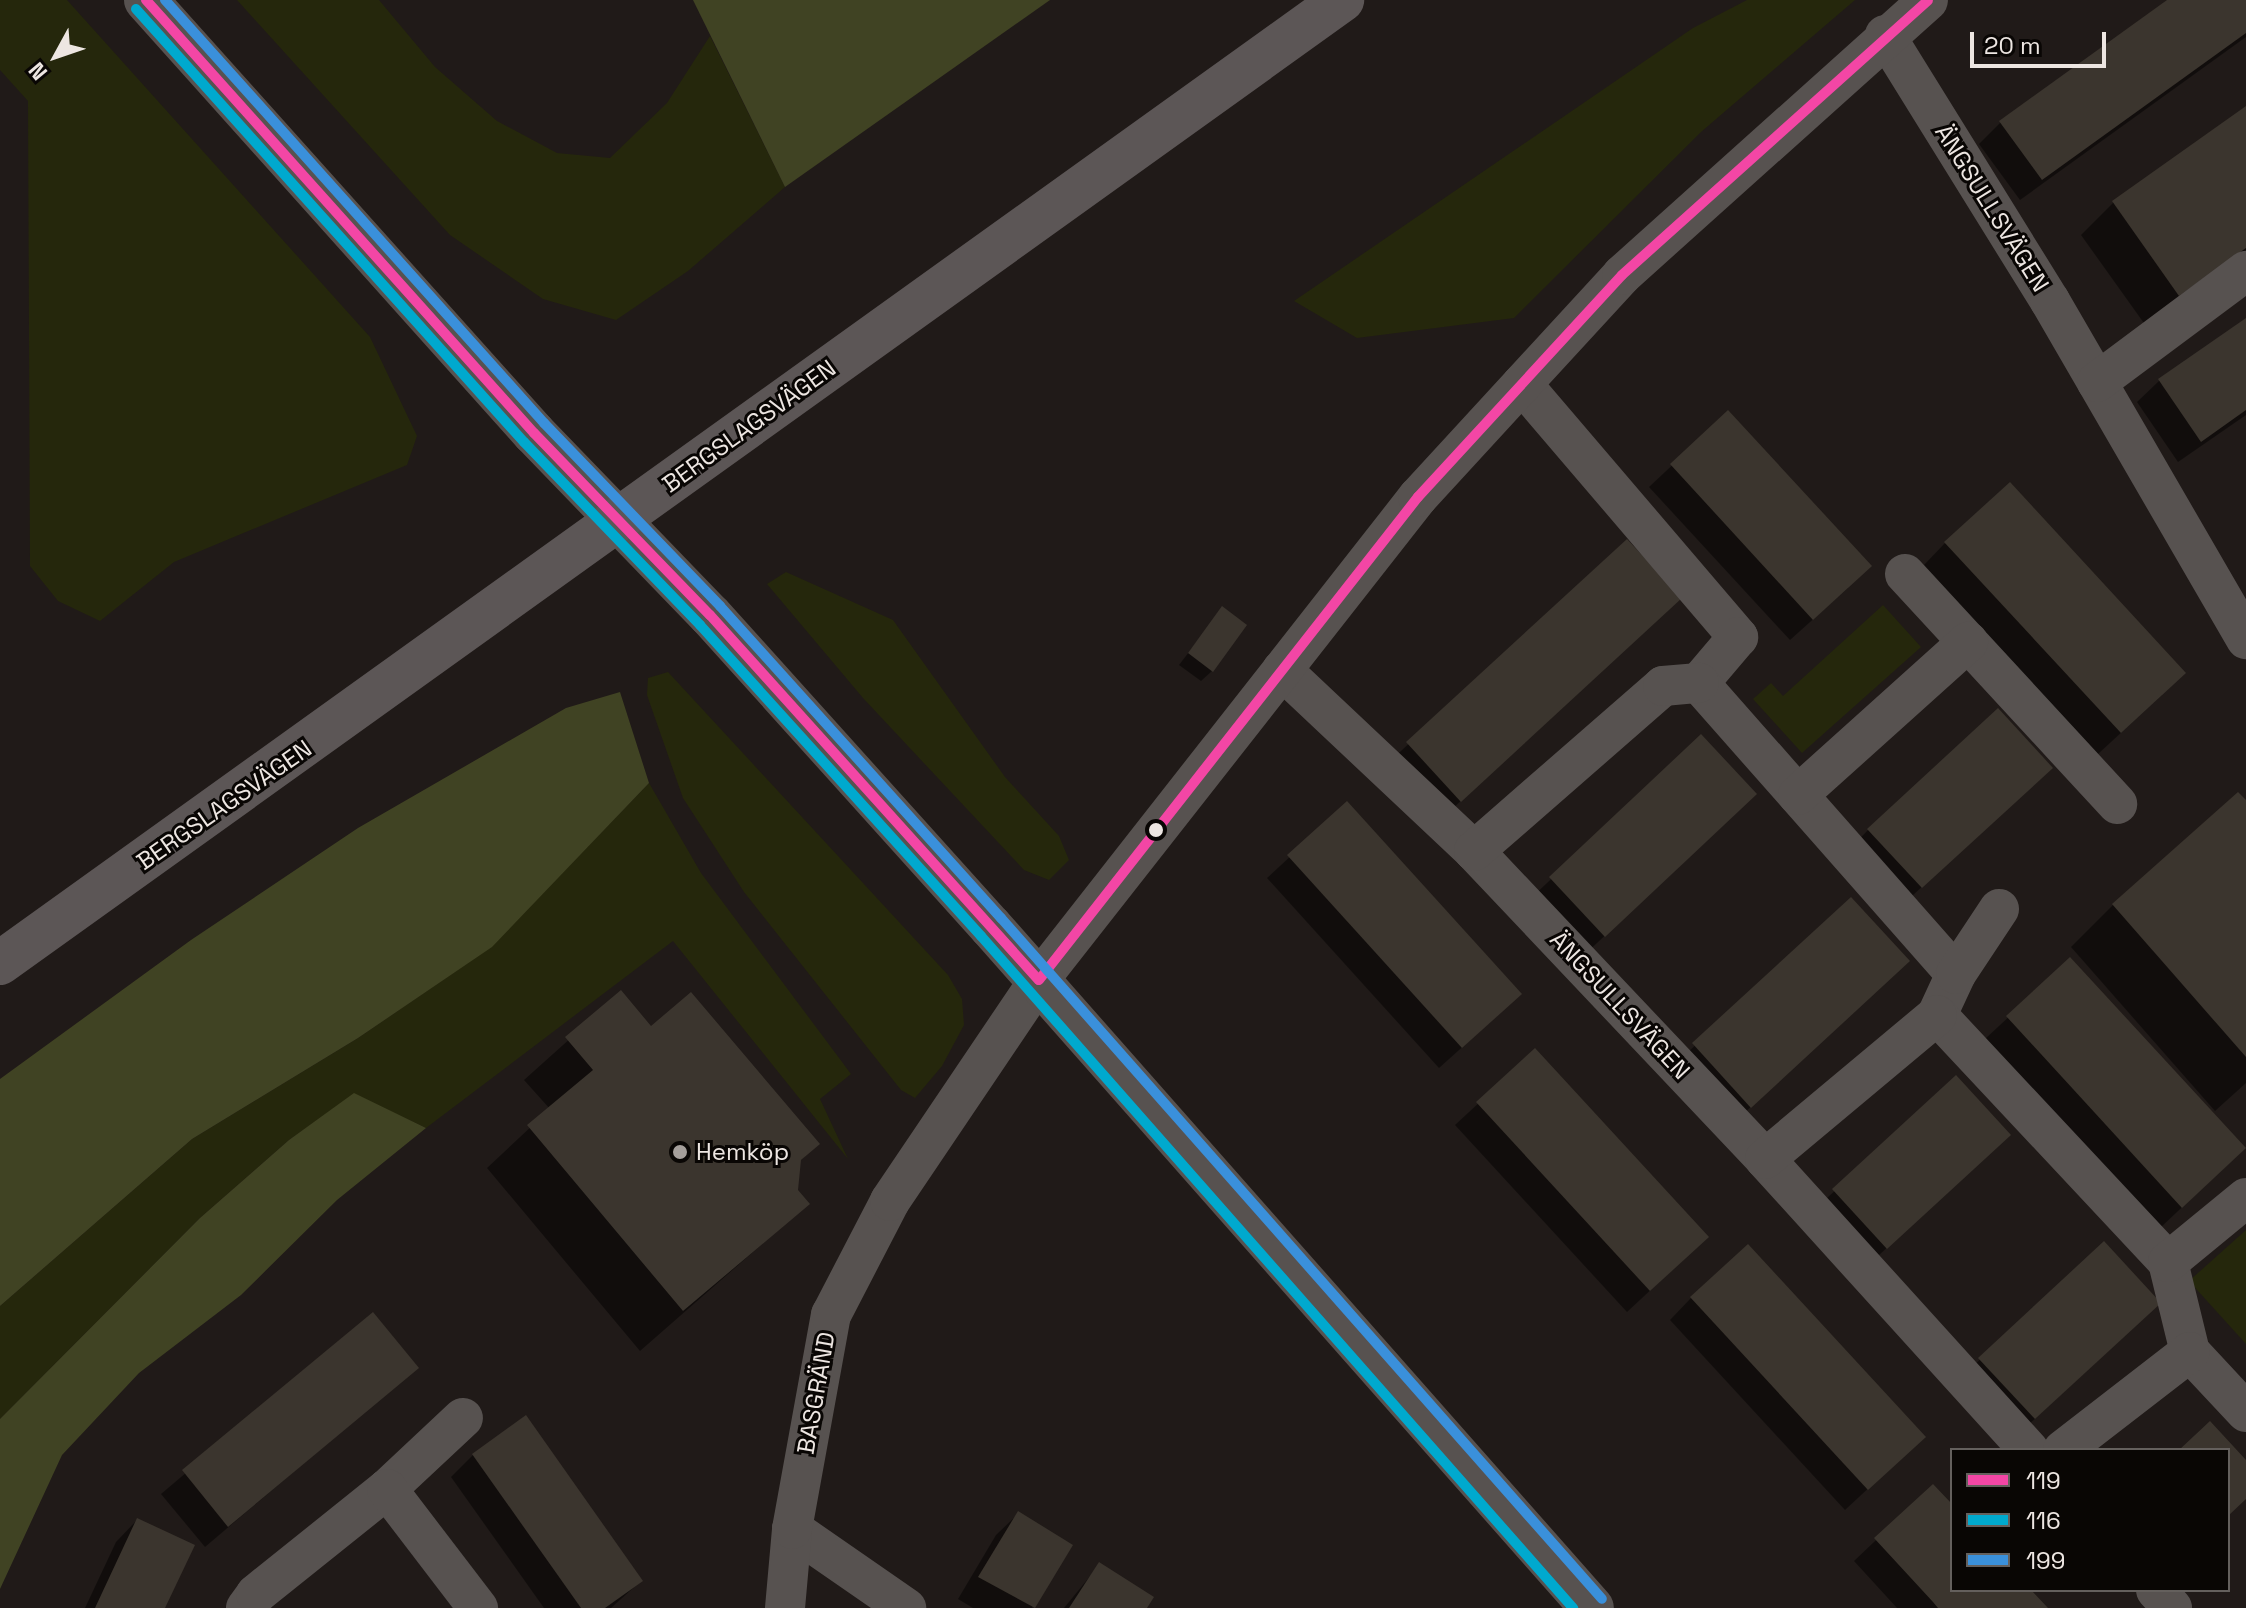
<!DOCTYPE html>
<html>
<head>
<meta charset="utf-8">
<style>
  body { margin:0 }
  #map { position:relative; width:2246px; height:1608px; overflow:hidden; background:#201a18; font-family:"Space Grotesk",sans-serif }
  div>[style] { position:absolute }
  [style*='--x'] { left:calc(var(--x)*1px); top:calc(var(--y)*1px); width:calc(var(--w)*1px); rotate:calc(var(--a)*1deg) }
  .green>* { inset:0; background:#25270c }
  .forest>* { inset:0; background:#404323 }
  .shadow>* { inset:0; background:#0007 }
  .building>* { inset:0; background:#3b352e }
  .minor>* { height:40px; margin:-20px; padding:0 20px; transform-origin:20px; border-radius:20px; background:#575250 }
  .tertiary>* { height:44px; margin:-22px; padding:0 22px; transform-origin:22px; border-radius:22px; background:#575250 }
  .secondary>* { height:44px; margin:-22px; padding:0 22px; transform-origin:22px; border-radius:22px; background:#5c5656 }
  .bus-1>* { height:10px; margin:-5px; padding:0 5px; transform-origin:5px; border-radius:5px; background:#f346a5 }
  .bus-2>* { height:10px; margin:-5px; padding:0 5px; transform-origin:5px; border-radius:5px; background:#00a9ce }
  .bus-3>* { height:10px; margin:-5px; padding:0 5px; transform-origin:5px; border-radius:5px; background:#3a90db }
  .dots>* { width:22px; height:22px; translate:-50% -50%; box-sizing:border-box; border:4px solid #090604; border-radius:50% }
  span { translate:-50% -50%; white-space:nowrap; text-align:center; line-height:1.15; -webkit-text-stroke:6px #090604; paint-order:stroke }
  .street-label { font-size:24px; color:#ede6e2 }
  .poi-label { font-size:24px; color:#ede6e2 }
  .left { translate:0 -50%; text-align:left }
  .legend { position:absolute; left:1950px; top:1448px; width:280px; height:144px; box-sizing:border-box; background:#090604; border:2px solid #64605d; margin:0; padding:10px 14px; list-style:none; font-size:24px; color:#ede6e2 }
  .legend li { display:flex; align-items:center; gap:16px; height:40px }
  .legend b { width:40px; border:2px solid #64605d }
  .north { position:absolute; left:16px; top:16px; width:80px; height:80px; -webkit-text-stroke:6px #090604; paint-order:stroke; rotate:230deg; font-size:22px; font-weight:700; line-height:32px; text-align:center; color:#ede6e2 }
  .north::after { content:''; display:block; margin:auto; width:28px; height:36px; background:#ede6e2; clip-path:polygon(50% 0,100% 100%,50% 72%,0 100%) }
  .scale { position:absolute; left:1970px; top:32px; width:136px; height:36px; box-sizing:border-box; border:4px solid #ede6e2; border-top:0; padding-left:10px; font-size:24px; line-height:28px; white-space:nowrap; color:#ede6e2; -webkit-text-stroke:6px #090604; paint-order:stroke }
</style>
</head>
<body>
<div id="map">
  <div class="green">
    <div style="clip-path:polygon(0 0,67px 0,370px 337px,417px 436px,407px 465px,174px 562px,100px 621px,58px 601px,30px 566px,28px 101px,0 70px)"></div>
    <div style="clip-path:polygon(237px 0,379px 0,435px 67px,497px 121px,557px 153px,610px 158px,667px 103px,710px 36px,785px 187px,688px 271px,616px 320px,543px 299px,450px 235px)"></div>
    <div style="clip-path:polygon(1747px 0,1855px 0,1701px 132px,1514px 318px,1357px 338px,1294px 301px,1693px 28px)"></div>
    <div style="clip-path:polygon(786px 572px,893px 620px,1005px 777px,1059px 836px,1069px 860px,1049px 880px,1024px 870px,863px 698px,767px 584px)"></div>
    <div style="clip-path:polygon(1883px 605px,1921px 647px,1802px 753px,1753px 699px,1771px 683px,1783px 696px)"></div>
    <div style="clip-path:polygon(668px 672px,948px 975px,962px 999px,964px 1025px,942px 1066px,915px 1098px,901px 1090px,744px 892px,683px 798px,647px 695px,648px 678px)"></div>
    <div style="clip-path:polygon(649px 783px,701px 873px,851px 1074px,820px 1099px,848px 1159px,673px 941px,426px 1128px,354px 1094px,289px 1140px,200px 1218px,0 1419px,0 1306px,192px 1139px,358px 1038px,491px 947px)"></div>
    <div style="clip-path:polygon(2246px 1230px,2246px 1344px,2189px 1281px)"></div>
  </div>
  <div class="forest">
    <div style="clip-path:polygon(693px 0,1050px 0,785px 187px)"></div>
    <div style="clip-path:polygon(620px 692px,649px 783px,492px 947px,358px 1038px,192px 1139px,0 1306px,0 1079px,191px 940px,358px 828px,566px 708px)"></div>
    <div style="clip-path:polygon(354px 1093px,426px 1128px,337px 1200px,241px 1295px,139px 1373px,62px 1455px,0 1589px,0 1419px,200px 1218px,289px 1140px)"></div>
  </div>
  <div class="shadow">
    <div style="clip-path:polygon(2171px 0,2246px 0,2246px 37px,2020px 200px,1979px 144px,2001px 122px)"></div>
    <div style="clip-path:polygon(2246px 109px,2246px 256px,2146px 326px,2081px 235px,2113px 203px)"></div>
    <div style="clip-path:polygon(2246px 320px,2246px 415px,2178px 462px,2137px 402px,2159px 381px)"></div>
    <div style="clip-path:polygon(1728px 413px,1848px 588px,1790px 640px,1649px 487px)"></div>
    <div style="clip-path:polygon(1626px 541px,1658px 619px,1438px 822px,1386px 765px)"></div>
    <div style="clip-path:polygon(1945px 543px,2162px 695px,2098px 754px,1924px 565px)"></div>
    <div style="clip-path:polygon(1222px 609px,1212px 671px,1201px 681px,1179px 665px)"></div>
    <div style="clip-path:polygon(1701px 737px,1733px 816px,1582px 957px,1528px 901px)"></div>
    <div style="clip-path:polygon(2028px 789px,1899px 908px,1847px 852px,1868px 830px)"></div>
    <div style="clip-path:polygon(2246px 803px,2246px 1083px,2215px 1111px,2071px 947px,2113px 905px)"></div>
    <div style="clip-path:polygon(1347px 804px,1497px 1016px,1439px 1068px,1267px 878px)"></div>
    <div style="clip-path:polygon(1851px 900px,1886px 982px,1728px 1128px,1672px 1067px)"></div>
    <div style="clip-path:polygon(2070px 960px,2244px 1149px,2160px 1228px,1985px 1039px)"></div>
    <div style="clip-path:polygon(621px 993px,650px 1028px,817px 1144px,799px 1162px,796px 1190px,808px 1204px,640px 1351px,487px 1168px,550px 1109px,524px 1080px)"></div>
    <div style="clip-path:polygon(1535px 1051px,1684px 1259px,1627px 1312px,1455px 1125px)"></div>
    <div style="clip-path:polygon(1956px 1078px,1986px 1156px,1864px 1269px,1812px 1212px)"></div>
    <div style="clip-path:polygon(2104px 1244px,2136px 1325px,2012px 1440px,1957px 1381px)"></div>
    <div style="clip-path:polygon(1691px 1298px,1901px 1458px,1845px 1510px,1670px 1320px)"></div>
    <div style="clip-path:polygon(372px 1315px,416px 1368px,205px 1547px,161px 1494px)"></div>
    <div style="clip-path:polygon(473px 1455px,641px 1581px,611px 1608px,544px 1608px,451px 1477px)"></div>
    <div style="clip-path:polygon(1933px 1486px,1952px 1507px,1952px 1590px,2029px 1590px,2045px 1608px,1897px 1608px,1854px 1561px)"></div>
    <div style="clip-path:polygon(1018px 1514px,1070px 1546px,1032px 1608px,973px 1608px,958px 1599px,996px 1535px)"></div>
    <div style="clip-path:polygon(137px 1520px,163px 1608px,85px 1608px,116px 1542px)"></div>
    <div style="clip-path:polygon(1100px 1564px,1145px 1608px,1064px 1608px)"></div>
  </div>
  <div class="building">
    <div style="clip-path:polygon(2167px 0,2246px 0,2246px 33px,2042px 180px,1999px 121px)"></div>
    <div style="clip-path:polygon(2246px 106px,2246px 248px,2179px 296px,2112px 201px)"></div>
    <div style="clip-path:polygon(2246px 318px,2246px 410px,2201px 442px,2158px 379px)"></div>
    <div style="clip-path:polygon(1728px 410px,1872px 566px,1813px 620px,1670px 464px)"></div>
    <div style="clip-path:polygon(2010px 482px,2186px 673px,2121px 733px,1944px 542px)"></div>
    <div style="clip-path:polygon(1627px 539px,1682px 598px,1461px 802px,1406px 742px)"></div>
    <div style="clip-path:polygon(1222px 606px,1247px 625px,1213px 672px,1188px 653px)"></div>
    <div style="clip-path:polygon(1998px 708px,2053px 768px,1922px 888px,1867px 829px)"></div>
    <div style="clip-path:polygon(1701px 734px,1757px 794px,1605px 937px,1549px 877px)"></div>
    <div style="clip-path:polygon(2238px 792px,2246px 800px,2246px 1057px,2112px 904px)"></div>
    <div style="clip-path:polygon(1347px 801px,1522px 994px,1462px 1048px,1287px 855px)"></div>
    <div style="clip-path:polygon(1851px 897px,1910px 961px,1751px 1108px,1692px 1043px)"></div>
    <div style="clip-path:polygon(2070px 957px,2246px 1148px,2182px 1208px,2006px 1016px)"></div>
    <div style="clip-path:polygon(621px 990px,651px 1026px,691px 992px,820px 1144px,801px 1160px,798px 1190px,810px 1204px,683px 1311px,527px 1125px,593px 1070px,565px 1037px)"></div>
    <div style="clip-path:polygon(1535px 1048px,1709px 1237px,1650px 1291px,1476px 1102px)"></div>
    <div style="clip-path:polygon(1956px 1075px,2011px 1135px,1887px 1249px,1832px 1189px)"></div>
    <div style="clip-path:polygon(2104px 1241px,2161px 1303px,2035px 1419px,1978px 1358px)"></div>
    <div style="clip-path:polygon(1748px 1244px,1926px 1437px,1868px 1490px,1690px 1297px)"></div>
    <div style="clip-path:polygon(373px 1312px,419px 1368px,228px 1527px,182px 1470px)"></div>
    <div style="clip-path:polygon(526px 1415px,643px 1581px,605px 1608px,581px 1608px,472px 1454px)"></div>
    <div style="clip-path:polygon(2210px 1421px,2246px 1460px,2246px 1499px,2228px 1516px,2228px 1450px,2179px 1450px)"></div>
    <div style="clip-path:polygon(1933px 1484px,1952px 1504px,1952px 1590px,2031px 1590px,2048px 1608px,1938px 1608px,1933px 1602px,1874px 1538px)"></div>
    <div style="clip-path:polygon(1018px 1511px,1073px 1545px,1035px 1608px,978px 1577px)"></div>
    <div style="clip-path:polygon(137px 1518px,195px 1545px,165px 1608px,95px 1608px)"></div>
    <div style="clip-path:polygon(1099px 1562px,1154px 1597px,1147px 1608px,1069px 1608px)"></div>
  </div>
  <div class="minor">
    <div style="--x:1885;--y:35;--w:313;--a:58.2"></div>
    <div style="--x:2050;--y:301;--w:391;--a:59.9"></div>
    <div style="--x:2097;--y:382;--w:186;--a:-36.7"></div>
    <div style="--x:1522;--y:384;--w:333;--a:49.5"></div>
    <div style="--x:1738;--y:637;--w:60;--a:130.3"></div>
    <div style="--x:1699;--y:683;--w:388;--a:48.6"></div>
    <div style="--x:1956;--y:974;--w:45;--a:114.9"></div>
    <div style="--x:1937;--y:1015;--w:338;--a:46.9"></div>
    <div style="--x:2168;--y:1262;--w:93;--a:76.3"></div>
    <div style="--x:2190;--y:1352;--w:82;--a:47"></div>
    <div style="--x:1905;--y:574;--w:313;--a:47.3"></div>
    <div style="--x:1282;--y:670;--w:264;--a:43.3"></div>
    <div style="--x:1474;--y:851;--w:424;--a:46.6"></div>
    <div style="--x:1765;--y:1159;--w:393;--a:47.8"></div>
    <div style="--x:1798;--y:795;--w:229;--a:-42"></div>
    <div style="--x:1474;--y:851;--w:251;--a:-41.1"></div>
    <div style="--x:1663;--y:686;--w:36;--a:-5"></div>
    <div style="--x:1956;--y:974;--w:78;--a:-56.5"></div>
    <div style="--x:1765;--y:1159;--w:224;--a:-39.9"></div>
    <div style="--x:2168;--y:1262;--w:101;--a:-39.4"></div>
    <div style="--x:2063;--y:1450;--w:160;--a:-37.7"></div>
    <div style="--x:387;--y:1489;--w:104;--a:-43.1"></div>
    <div style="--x:792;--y:1529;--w:139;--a:34.7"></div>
    <div style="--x:2156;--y:1590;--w:24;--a:48"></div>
    <div style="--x:246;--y:1608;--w:17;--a:-54"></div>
    <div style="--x:256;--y:1594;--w:168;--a:-38.7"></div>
    <div style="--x:387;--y:1489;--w:150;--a:52.6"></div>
    <div style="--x:785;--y:1608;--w:79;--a:-84.9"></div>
    <div style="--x:792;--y:1529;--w:218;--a:-79.7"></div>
    <div style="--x:831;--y:1315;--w:128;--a:-62.6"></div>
    <div style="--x:890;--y:1201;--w:267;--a:-56"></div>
    <div style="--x:1039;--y:980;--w:614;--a:-51.88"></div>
    <div style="--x:1418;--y:497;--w:301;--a:-47.4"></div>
    <div style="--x:1622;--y:275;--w:411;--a:-41.9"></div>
  </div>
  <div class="tertiary">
    <div style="--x:146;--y:0;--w:581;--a:48.14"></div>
    <div style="--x:534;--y:433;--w:253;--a:46"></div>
    <div style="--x:710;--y:615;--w:420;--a:48"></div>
    <div style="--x:991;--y:927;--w:908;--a:48.57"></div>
  </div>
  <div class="secondary">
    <div style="--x:0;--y:963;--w:1652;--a:-35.66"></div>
  </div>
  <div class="bus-1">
    <div style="--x:146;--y:0;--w:581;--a:48.14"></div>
    <div style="--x:534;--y:433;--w:253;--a:46"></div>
    <div style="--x:710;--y:615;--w:491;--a:48"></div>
    <div style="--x:1039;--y:980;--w:614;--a:-51.88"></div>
    <div style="--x:1418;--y:497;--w:301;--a:-47.4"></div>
    <div style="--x:1622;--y:275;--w:411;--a:-41.9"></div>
  </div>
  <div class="bus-2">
    <div style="--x:136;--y:9;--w:581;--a:48.14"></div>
    <div style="--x:524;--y:442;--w:254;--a:46.1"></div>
    <div style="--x:700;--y:625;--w:419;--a:47.9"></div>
    <div style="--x:981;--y:936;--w:896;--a:48.62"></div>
  </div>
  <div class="bus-3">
    <div style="--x:165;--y:0;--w:568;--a:48.14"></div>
    <div style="--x:544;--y:423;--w:254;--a:46.1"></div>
    <div style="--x:720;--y:606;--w:420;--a:48"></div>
    <div style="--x:1001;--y:918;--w:908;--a:48.57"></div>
  </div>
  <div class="dots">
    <div style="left:1156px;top:830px;background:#ede6e2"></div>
    <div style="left:680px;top:1152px;background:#a59f9b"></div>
  </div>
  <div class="street-label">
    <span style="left:1992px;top:208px;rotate:58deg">ÄNGSULLSVÄGEN</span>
    <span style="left:749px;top:426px;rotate:-36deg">BERGSLAGSVÄGEN</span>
    <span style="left:224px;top:805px;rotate:-35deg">BERGSLAGSVÄGEN</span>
    <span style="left:1620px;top:1005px;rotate:47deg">ÄNGSULLSVÄGEN</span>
    <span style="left:816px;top:1393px;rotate:-80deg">BASGRÄND</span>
  </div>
  <div class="poi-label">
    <span class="left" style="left:696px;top:1152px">Hemköp</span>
  </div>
  <ul class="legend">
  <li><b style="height:10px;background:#f346a5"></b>119</li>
  <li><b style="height:10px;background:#00a9ce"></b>116</li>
  <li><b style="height:10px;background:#3a90db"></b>199</li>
  </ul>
  <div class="north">N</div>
  <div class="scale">20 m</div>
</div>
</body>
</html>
